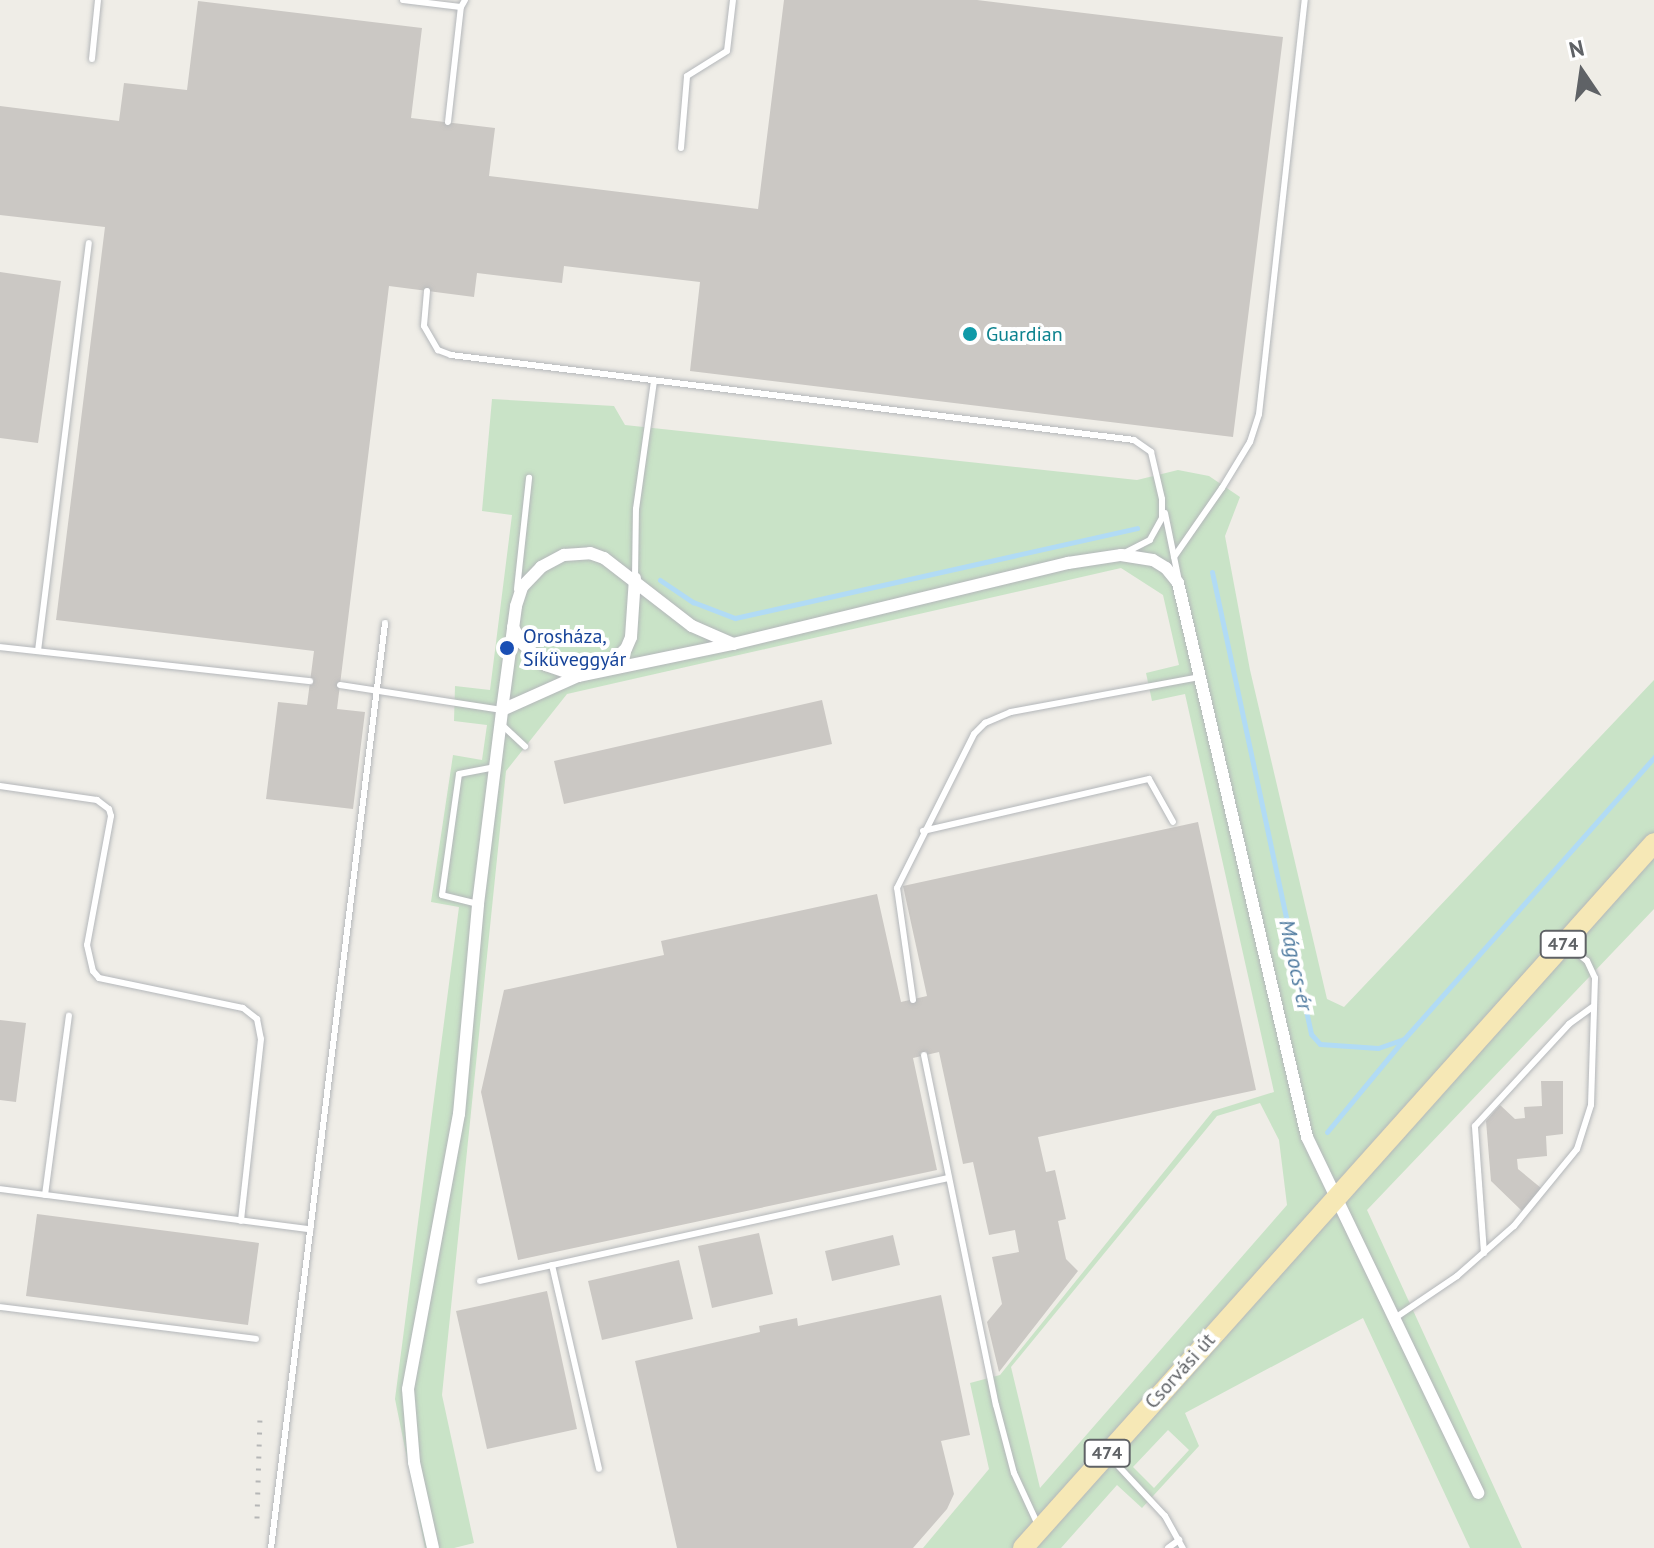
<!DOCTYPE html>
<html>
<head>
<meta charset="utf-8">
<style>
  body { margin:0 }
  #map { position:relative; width:1654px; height:1548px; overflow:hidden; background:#efede7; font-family:"PT Sans",sans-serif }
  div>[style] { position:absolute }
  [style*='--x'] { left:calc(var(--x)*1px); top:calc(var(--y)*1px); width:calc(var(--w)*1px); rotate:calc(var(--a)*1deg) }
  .green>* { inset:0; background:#c9e3c7 }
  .stream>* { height:5px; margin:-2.5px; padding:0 2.5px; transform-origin:2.5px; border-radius:2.5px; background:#b1dbf5 }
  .building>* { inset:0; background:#cbc8c4 }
  .roads { filter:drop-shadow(0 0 2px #b4b7ba) drop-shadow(0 0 2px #b4b7ba) }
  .service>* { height:6px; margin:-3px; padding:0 3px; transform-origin:3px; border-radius:3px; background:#fff }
  .minor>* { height:12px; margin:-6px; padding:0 6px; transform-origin:6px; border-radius:6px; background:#fff }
  .primary>* { height:20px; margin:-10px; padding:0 10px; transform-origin:10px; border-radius:10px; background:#f6e8b6 }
  .rail>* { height:5px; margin-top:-2.5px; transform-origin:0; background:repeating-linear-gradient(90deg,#b5b6b6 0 2px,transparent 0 12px) }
  .dots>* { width:22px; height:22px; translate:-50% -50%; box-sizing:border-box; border:4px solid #fff; border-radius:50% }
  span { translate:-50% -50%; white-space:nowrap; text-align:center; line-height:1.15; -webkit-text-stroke:8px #fff; paint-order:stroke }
  .shield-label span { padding:2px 6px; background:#fff; border:2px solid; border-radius:6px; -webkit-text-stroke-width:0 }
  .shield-label { font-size:18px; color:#5f6266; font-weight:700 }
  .culture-label { font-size:20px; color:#0d838f }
  .left { translate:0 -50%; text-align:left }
  .transit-label { font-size:20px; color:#164399 }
  .street-label { font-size:20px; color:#5f6266 }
  .water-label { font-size:22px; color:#4c789e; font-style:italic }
  .north { position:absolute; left:1542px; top:32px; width:80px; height:80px; -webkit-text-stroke:6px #fff; paint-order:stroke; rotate:347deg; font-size:22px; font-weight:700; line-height:32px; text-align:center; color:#5f6266 }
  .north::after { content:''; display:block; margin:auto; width:28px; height:36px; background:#5f6266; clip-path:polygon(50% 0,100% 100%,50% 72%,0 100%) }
</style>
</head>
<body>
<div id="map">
  <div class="green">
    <div style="clip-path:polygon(evenodd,492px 399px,614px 406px,625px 425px,1137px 480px,1178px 470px,1209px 476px,1240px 497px,1225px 536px,1250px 670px,1327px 999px,1344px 1007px,1654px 680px,1654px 909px,1367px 1210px,1522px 1548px,1470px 1548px,1363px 1318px,1185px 1413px,1199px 1446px,1142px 1508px,1117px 1485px,1061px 1548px,923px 1548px,989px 1469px,970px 1383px,1000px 1375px,1213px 1111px,1274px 1092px,1185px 694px,1152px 701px,1146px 673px,1179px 665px,1163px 595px,1121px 568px,567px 694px,506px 771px,442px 1395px,474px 1543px,454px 1548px,425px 1548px,395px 1399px,459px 907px,431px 902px,453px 755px,482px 760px,487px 725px,454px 721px,455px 686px,490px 690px,512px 515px,482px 511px,492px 399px,1260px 1103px,1279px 1140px,1287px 1205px,1040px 1488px,1011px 1367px,1217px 1116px,1260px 1103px,492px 399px,1168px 1430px,1189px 1450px,1154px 1488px,1133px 1467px,1168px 1430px)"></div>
  </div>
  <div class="stream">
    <div style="--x:1212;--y:572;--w:472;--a:77.9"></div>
    <div style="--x:1311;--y:1034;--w:13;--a:48"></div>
    <div style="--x:1320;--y:1044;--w:58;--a:3.9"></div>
    <div style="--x:1378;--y:1048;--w:28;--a:-19"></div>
    <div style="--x:1404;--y:1039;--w:377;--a:-48.4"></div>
    <div style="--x:660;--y:580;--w:40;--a:34"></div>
    <div style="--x:693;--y:602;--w:45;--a:20.9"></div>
    <div style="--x:735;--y:618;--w:412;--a:-12.6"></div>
    <div style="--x:1327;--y:1132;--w:119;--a:-50.4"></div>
  </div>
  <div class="building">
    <div style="clip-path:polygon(784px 0,977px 0,1283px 37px,1233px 437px,690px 371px,700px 282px,564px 266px,562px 283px,477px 273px,474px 297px,389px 286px,337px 709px,365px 712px,353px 809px,266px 799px,278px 702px,307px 705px,314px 651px,56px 620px,105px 227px,0 215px,0 106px,119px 121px,124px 83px,187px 90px,198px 1px,422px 28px,411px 118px,495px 128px,489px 176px,758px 209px)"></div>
    <div style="clip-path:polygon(0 272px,61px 281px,38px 443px,0 438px)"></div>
    <div style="clip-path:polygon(822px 700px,832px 744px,564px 804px,554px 761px)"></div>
    <div style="clip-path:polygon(1198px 822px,1256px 1090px,1038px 1137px,1046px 1172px,1055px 1170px,1066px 1219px,1058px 1221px,1066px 1259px,1078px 1271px,999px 1372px,987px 1322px,1002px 1304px,992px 1257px,1019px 1252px,1015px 1230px,989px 1235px,973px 1162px,963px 1164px,939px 1052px,913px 1058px,937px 1170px,518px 1260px,481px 1092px,504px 990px,664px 955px,661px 941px,877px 894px,901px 1002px,927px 996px,903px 886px)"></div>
    <div style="clip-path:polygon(0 1020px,26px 1023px,16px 1102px,0 1100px)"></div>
    <div style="clip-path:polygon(1541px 1081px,1563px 1081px,1563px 1134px,1546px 1136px,1547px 1156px,1517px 1159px,1518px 1169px,1541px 1188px,1522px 1211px,1491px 1181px,1486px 1121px,1500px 1105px,1515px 1119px,1525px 1118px,1524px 1107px,1542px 1106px)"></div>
    <div style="clip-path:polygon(37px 1214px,259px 1243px,248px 1325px,26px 1296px)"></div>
    <div style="clip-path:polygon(759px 1233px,773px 1294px,712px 1308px,698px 1246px)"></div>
    <div style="clip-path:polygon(893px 1235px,900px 1265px,832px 1281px,825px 1251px)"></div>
    <div style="clip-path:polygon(679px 1260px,693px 1319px,602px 1340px,588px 1281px)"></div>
    <div style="clip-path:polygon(547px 1291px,577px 1429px,487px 1449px,456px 1311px)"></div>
    <div style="clip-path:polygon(941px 1295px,970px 1435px,941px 1441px,954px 1494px,947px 1509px,913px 1548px,677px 1548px,635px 1361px,760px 1332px,759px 1326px,797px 1318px,798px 1326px)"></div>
  </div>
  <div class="roads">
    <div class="service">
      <div style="--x:403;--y:0;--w:58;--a:6.9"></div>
      <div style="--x:92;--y:59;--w:59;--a:-84.2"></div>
      <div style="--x:448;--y:122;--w:116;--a:-83.6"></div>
      <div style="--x:461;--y:7;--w:8;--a:-60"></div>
      <div style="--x:681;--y:148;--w:72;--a:-85.2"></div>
      <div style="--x:687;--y:76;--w:47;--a:-32"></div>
      <div style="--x:727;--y:51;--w:51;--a:-83.3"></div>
      <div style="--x:427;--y:291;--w:35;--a:95"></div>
      <div style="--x:424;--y:326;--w:28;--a:60"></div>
      <div style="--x:438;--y:350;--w:14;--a:21"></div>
      <div style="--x:451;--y:355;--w:688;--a:7.09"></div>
      <div style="--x:1134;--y:440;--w:21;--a:35"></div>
      <div style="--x:1151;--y:452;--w:48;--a:76.8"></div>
      <div style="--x:1162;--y:499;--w:19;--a:90"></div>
      <div style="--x:1162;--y:518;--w:25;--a:119"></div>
      <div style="--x:1150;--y:540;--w:28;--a:153"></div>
      <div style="--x:1165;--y:513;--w:69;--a:78.4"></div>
      <div style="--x:1174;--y:557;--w:84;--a:-55.2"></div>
      <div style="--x:1222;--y:488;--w:54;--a:-58.7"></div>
      <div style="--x:1250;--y:442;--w:29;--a:-72"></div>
      <div style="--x:1259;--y:414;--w:417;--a:-83.7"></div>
      <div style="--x:635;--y:578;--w:69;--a:-89.2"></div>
      <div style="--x:636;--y:509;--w:129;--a:-82"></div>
      <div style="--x:517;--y:589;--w:112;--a:-83.8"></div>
      <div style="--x:0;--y:647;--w:312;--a:6.3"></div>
      <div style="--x:38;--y:651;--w:411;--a:-82.9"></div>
      <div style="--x:340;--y:685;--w:164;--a:8.8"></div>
      <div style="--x:501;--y:724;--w:33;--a:43"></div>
      <div style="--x:0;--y:786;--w:98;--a:8.2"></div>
      <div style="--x:97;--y:800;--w:15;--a:37"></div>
      <div style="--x:109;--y:809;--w:7;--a:74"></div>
      <div style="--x:111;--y:816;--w:131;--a:100.5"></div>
      <div style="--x:87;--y:945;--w:27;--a:77"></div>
      <div style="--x:93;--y:971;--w:9;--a:49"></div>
      <div style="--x:99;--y:978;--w:147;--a:11.8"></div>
      <div style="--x:243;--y:1008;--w:18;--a:38"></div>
      <div style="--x:257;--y:1019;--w:20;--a:79"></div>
      <div style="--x:261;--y:1039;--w:183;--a:96.3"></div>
      <div style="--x:923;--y:831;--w:232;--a:-13"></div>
      <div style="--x:1149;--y:779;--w:49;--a:60.8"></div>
      <div style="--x:478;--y:904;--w:37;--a:-166"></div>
      <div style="--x:442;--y:895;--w:122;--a:-82"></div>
      <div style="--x:459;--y:774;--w:37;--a:-11"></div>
      <div style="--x:913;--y:1000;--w:113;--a:-98.1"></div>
      <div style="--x:897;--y:888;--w:172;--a:-63.4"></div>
      <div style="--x:974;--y:734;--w:16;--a:-45"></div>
      <div style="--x:985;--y:723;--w:28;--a:-23"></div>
      <div style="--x:1011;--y:712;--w:191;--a:-10.5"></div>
      <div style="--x:924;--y:1055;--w:357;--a:78.4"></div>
      <div style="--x:996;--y:1405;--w:70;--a:75.2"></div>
      <div style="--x:1014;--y:1473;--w:57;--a:65.2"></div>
      <div style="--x:0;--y:1189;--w:313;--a:7.4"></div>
      <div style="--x:45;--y:1195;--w:181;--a:-82.4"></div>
      <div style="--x:1484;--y:1253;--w:127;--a:-94.1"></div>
      <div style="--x:1475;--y:1126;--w:139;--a:-47.3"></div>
      <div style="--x:1569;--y:1024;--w:29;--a:-36"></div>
      <div style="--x:552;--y:1265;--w:209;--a:77"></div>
      <div style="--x:480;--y:1281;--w:480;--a:-12.4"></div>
      <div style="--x:0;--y:1307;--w:258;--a:7.1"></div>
      <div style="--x:1395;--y:1318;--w:75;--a:-34.1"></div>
      <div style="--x:1457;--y:1276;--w:76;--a:-41.3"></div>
      <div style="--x:1514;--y:1226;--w:99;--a:-50.7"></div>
      <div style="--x:1577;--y:1149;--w:46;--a:-72.3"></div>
      <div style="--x:1591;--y:1105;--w:127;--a:-88.2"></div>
      <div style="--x:1595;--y:978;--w:19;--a:-115"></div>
      <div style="--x:1587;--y:961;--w:26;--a:-141"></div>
      <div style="--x:1109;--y:1456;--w:82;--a:47"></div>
      <div style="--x:1165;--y:1516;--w:37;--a:61"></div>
      <div style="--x:271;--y:1548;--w:932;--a:-82.97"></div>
      <div style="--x:1168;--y:1548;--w:14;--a:-36"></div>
    </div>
    <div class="minor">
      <div style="--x:513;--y:627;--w:17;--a:62"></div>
      <div style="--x:521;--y:642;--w:34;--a:43"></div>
      <div style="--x:546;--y:665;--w:34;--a:19"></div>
      <div style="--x:605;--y:669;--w:29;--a:-44"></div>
      <div style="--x:626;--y:649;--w:13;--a:-67"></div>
      <div style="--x:631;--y:637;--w:59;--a:-86.1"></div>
      <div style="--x:502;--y:710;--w:105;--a:-82.3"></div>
      <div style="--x:516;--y:606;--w:20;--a:-72"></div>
      <div style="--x:522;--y:587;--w:28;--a:-46"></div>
      <div style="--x:541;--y:567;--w:26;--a:-28"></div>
      <div style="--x:564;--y:555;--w:26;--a:-4"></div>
      <div style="--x:590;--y:553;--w:15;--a:20"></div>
      <div style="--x:604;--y:558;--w:111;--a:37.7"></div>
      <div style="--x:692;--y:626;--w:45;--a:23.7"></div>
      <div style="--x:433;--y:1548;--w:88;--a:-102.5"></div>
      <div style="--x:414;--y:1462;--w:73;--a:-94.7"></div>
      <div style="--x:408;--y:1389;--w:280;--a:-79.5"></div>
      <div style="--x:459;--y:1114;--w:211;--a:-84.8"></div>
      <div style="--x:478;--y:904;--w:195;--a:-82.9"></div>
      <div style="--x:502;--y:710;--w:83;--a:-24.1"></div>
      <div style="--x:578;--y:676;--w:158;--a:-11.7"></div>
      <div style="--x:733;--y:644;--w:345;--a:-13.6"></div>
      <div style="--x:1068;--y:563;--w:54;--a:-8.6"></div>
      <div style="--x:1121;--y:555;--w:32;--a:9"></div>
      <div style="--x:1153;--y:560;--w:15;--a:32"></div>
      <div style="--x:1166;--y:568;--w:19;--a:51"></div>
      <div style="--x:1178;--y:583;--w:569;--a:76.89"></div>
      <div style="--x:1307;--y:1137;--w:395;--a:64.3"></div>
    </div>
    <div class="primary">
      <div style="--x:1023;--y:1548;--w:946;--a:-48.17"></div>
    </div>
  </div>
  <div class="rail">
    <div style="--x:257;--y:1518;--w:102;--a:-88.3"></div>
  </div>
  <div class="dots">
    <div style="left:970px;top:334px;background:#0f9aa8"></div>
    <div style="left:507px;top:648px;background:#1a4fb4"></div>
  </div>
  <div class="shield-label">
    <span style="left:1563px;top:944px">474</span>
    <span style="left:1107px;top:1453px">474</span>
  </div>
  <div class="culture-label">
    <span class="left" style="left:986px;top:334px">Guardian</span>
  </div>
  <div class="transit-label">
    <span class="left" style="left:523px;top:648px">Orosháza,<br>Síküveggyár</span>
  </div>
  <div class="street-label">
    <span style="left:1180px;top:1371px;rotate:-48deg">Csorvási út</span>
  </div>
  <div class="water-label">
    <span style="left:1296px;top:965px;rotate:78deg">Mágocs-ér</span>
  </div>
  <div class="north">N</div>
</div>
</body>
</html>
